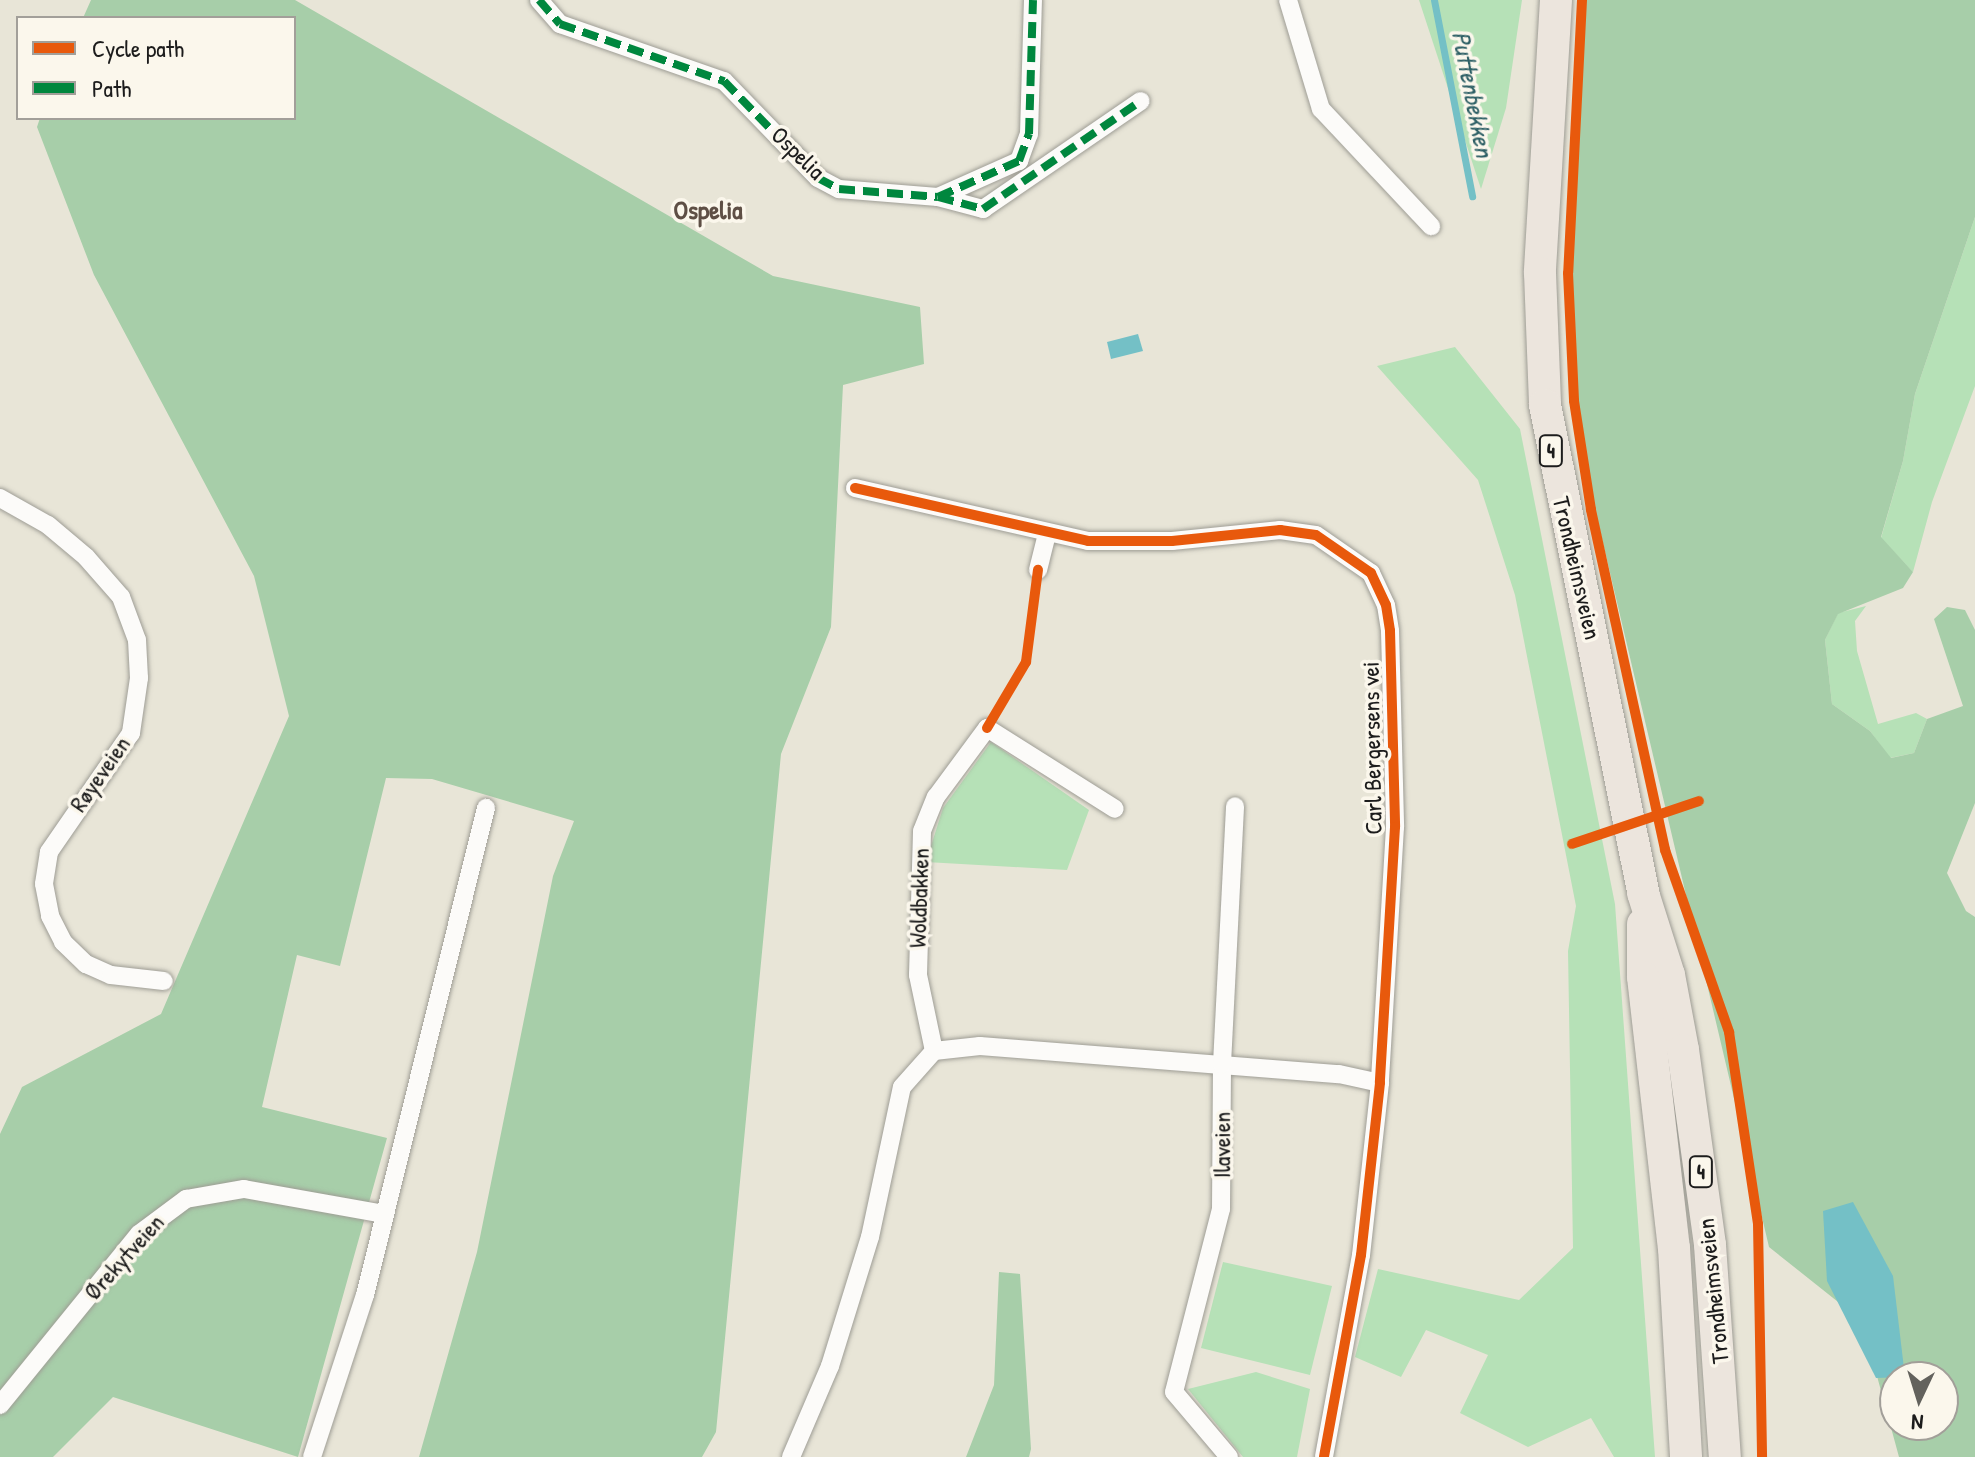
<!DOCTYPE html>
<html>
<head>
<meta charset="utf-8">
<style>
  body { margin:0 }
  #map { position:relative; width:1975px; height:1457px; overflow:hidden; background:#e8e5d7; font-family:"Patrick Hand",sans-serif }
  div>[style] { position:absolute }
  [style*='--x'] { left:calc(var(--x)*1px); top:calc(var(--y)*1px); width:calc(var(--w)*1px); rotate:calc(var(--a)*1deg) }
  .green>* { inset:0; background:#b6e1b7 }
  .forest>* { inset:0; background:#a7cea9 }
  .water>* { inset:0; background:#74c0c6 }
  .stream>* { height:7px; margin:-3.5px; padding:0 3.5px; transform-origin:3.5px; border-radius:3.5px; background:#74c0c6 }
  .roads { filter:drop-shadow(0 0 2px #9e9d95) drop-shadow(0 0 2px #9e9d95) }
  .minor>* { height:18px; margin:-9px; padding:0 9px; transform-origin:9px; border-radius:9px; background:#fcfbf9 }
  .trunk>* { height:32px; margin:-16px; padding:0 16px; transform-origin:16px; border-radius:16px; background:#ece5dd }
  .quiet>* { height:8px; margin-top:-4px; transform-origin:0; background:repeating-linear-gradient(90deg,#00873e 0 16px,transparent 0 24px) }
  .cycleway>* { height:10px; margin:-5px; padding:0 5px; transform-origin:5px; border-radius:5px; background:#e8590c }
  span { translate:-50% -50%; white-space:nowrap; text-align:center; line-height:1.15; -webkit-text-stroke:7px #fbf7ec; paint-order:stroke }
  .shield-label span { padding:2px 6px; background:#fbf7ec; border:2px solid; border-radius:6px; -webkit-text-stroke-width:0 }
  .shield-label { font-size:22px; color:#1c1c1c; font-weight:700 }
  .street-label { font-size:24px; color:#1c1c1c }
  .water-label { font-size:26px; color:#2d5f65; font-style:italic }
  .neighbourhood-label { font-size:26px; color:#5e4f45; font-weight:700 }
  .legend { position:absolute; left:16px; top:16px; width:280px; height:104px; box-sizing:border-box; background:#fbf7ec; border:2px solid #a29f99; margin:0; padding:10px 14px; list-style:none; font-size:24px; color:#1c1c1c }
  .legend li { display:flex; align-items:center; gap:16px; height:40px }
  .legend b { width:40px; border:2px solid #a29f99 }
  .north { position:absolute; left:1879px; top:1361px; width:80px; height:80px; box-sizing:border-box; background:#fbf7ec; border:2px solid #a29f99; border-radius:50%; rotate:184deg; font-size:22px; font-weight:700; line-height:32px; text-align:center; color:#1c1c1c }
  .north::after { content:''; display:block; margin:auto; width:28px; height:36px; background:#63625d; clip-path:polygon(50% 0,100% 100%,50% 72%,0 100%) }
</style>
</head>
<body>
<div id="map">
  <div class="green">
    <div style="clip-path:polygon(1419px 0,1522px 0,1506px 108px,1481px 189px)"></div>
    <div style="clip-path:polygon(1975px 217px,1975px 386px,1932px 502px,1913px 572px,1881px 538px,1903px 461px,1915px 394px)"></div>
    <div style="clip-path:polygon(1455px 347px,1520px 429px,1615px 904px,1655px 1457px,1614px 1457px,1591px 1418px,1528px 1447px,1460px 1413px,1488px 1355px,1426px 1330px,1401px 1377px,1355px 1357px,1378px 1269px,1519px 1300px,1573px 1248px,1568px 951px,1576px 906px,1515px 595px,1478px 480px,1377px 366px)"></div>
    <div style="clip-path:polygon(1866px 606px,1855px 621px,1857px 651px,1878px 724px,1916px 713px,1927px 719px,1914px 753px,1890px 758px,1870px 731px,1832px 704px,1825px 640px,1838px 613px)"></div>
    <div style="clip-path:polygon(991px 742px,1089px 810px,1067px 870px,926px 862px,943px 808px)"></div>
    <div style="clip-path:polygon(1223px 1262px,1332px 1286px,1310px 1375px,1201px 1348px)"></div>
    <div style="clip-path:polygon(1256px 1372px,1310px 1389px,1297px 1457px,1243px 1457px,1188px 1389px)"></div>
  </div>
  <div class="forest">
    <div style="clip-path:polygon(91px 0,295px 0,773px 276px,920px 307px,924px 364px,843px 385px,831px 627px,781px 754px,716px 1432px,702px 1457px,419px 1457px,477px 1252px,553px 876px,574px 821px,432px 779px,386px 778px,340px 966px,297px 955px,262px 1107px,387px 1138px,298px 1457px,113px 1397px,53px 1457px,0 1457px,0 1134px,22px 1087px,161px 1014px,289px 716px,254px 576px,94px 275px,37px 127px,40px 118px,294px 118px,294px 18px,83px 18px)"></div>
    <div style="clip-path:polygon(evenodd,1579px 0,1975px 0,1975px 217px,1915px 394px,1903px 461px,1881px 537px,1913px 572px,1903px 588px,1838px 614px,1825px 640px,1832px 704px,1870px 731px,1891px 758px,1914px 753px,1927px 719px,1963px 706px,1934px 619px,1947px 607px,1965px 610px,1975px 630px,1975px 803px,1947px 873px,1966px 911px,1975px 917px,1975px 1457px,1899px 1457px,1862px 1321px,1769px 1247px,1578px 437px,1568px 259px,1579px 0,1895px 1377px,1943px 1377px,1943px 1425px,1895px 1425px,1895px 1377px)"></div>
    <div style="clip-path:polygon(999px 1272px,1020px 1274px,1031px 1449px,1029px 1457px,966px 1457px,994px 1385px)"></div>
  </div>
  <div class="water">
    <div style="clip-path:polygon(1138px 334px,1143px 351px,1111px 359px,1107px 342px)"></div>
    <div style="clip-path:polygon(1853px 1202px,1893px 1276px,1905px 1377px,1876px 1378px,1827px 1281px,1823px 1211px)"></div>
  </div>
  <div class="stream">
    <div style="--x:1434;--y:0;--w:200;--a:79"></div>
  </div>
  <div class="roads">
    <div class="minor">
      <div style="--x:539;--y:0;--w:32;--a:49"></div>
      <div style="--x:560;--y:24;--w:174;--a:19.2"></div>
      <div style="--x:724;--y:81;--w:135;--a:45.9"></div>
      <div style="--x:818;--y:178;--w:24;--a:28"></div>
      <div style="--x:839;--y:189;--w:99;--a:4.6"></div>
      <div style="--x:938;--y:197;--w:89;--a:-24"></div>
      <div style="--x:1019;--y:161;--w:29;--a:-70"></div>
      <div style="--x:1029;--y:134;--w:134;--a:-88.3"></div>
      <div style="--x:1288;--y:0;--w:114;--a:73.2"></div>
      <div style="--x:1321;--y:109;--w:161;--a:46.8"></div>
      <div style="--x:938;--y:197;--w:47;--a:14.9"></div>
      <div style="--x:983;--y:209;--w:191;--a:-34.4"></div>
      <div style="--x:855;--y:488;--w:239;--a:12.8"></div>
      <div style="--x:1088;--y:541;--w:84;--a:0"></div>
      <div style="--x:1172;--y:541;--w:109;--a:-5.8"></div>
      <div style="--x:1280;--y:530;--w:36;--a:8"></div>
      <div style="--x:1316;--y:535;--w:67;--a:34.6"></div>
      <div style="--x:1371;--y:573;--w:35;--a:65"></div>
      <div style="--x:1386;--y:605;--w:26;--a:81"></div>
      <div style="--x:1390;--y:631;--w:196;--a:88.5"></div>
      <div style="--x:1395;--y:827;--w:256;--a:93.4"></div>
      <div style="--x:1380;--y:1083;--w:173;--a:96.3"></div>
      <div style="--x:1361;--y:1255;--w:205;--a:100.4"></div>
      <div style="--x:0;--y:498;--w:55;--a:29.4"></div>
      <div style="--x:48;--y:525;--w:50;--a:40.1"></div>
      <div style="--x:86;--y:557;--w:53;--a:48.8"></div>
      <div style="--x:121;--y:597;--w:46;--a:69.6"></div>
      <div style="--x:137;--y:640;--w:38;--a:87"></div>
      <div style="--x:139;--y:678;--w:56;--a:98.3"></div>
      <div style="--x:131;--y:733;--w:145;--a:124.6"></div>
      <div style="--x:49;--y:852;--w:32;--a:99"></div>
      <div style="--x:44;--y:884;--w:33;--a:79"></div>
      <div style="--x:50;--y:916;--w:29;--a:63"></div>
      <div style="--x:63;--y:942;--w:32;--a:44"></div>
      <div style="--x:86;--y:964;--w:27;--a:24"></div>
      <div style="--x:111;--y:975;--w:53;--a:6.5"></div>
      <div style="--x:1038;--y:570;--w:36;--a:-76"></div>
      <div style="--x:934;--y:1051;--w:78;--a:-101.9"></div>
      <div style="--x:918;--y:975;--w:144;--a:-88.4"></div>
      <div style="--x:922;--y:831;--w:37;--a:-68"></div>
      <div style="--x:936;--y:797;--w:86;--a:-53.5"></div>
      <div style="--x:987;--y:728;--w:151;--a:32.3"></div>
      <div style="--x:0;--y:1405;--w:220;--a:-50.9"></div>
      <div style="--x:139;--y:1234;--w:59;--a:-36.7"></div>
      <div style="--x:186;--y:1199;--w:59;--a:-9.8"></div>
      <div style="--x:244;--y:1189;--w:143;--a:10.1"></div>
      <div style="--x:312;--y:1457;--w:170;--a:-71.9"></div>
      <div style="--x:365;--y:1295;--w:502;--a:-76.05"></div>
      <div style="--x:791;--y:1457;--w:99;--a:-66.8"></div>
      <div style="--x:830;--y:1366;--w:135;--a:-72.8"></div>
      <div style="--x:870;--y:1237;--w:153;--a:-78"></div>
      <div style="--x:902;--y:1087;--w:48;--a:-48.4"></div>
      <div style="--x:934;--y:1051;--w:46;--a:-6.2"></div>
      <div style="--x:980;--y:1046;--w:360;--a:4.5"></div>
      <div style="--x:1339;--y:1074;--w:42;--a:12.4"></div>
      <div style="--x:1229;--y:1457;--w:85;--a:-130.2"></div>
      <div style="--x:1174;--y:1392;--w:189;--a:-75.6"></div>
      <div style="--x:1221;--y:1209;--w:145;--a:-89.6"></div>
      <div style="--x:1222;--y:1064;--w:258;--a:-87.1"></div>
    </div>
    <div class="trunk">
      <div style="--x:1556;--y:0;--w:273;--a:93.4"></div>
      <div style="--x:1540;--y:273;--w:132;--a:87.8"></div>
      <div style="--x:1545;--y:405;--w:498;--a:78.6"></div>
      <div style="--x:1643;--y:893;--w:86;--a:72.4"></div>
      <div style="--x:1669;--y:975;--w:76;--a:79.4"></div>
      <div style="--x:1683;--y:1050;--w:197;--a:82.1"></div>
      <div style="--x:1710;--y:1245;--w:213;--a:86"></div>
      <div style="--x:1643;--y:924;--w:53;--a:90"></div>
      <div style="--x:1643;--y:977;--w:273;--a:83.5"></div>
      <div style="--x:1674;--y:1248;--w:209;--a:86.7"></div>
    </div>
  </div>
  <div class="quiet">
    <div style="--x:539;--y:0;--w:32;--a:49"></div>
    <div style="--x:560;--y:24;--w:174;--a:19.2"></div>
    <div style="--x:724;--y:81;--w:135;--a:45.9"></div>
    <div style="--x:818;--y:178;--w:24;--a:28"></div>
    <div style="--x:839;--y:189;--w:99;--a:4.6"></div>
    <div style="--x:938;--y:197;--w:89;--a:-24"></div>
    <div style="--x:1019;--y:161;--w:29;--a:-70"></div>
    <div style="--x:1029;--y:134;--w:134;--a:-88.3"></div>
    <div style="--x:938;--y:197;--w:47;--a:14.9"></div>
    <div style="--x:983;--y:209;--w:191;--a:-34.4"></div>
  </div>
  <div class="cycleway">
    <div style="--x:1582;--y:0;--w:273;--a:92.9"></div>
    <div style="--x:1568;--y:273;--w:128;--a:87.3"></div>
    <div style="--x:1574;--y:401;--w:110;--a:81.1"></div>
    <div style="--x:1591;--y:510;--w:348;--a:77.7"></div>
    <div style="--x:1665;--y:850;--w:193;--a:70.6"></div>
    <div style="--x:1729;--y:1032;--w:194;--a:81.4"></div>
    <div style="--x:1758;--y:1224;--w:233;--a:89"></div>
    <div style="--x:855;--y:488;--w:239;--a:12.8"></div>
    <div style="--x:1088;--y:541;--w:84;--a:0"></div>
    <div style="--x:1172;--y:541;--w:109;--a:-5.8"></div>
    <div style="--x:1280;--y:530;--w:36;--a:8"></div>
    <div style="--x:1316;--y:535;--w:67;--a:34.6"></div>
    <div style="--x:1371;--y:573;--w:35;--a:65"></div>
    <div style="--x:1386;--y:605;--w:26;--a:81"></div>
    <div style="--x:1390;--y:631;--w:196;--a:88.5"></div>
    <div style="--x:1395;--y:827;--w:256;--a:93.4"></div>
    <div style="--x:1380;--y:1083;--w:173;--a:96.3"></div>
    <div style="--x:1361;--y:1255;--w:205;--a:100.4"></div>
    <div style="--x:987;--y:728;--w:77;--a:-59.4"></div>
    <div style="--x:1026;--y:662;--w:93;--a:-82.6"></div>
    <div style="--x:1572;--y:844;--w:134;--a:-18.7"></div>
  </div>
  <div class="shield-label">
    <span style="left:1551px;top:451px">4</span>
    <span style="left:1701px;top:1172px">4</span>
  </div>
  <div class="street-label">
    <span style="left:798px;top:153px;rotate:44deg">Ospelia</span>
    <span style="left:1577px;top:568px;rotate:77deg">Trondheimsveien</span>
    <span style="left:1372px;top:748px;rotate:-91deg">Carl Bergersens vei</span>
    <span style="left:100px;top:774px;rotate:-55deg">Røyeveien</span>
    <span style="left:919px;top:898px;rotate:-88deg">Woldbakken</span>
    <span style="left:1222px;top:1145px;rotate:-90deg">Ilaveien</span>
    <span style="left:124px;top:1257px;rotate:-48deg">Ørekytveien</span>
    <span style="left:1713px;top:1291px;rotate:-96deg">Trondheimsveien</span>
  </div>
  <div class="water-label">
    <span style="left:1473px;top:94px;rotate:79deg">Puttenbekken</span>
  </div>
  <div class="neighbourhood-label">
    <span style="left:708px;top:210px">Ospelia</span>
  </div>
  <ul class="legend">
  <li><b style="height:10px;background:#e8590c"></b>Cycle path</li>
  <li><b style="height:10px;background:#00873e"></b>Path</li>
  </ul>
  <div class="north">N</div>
</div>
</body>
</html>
